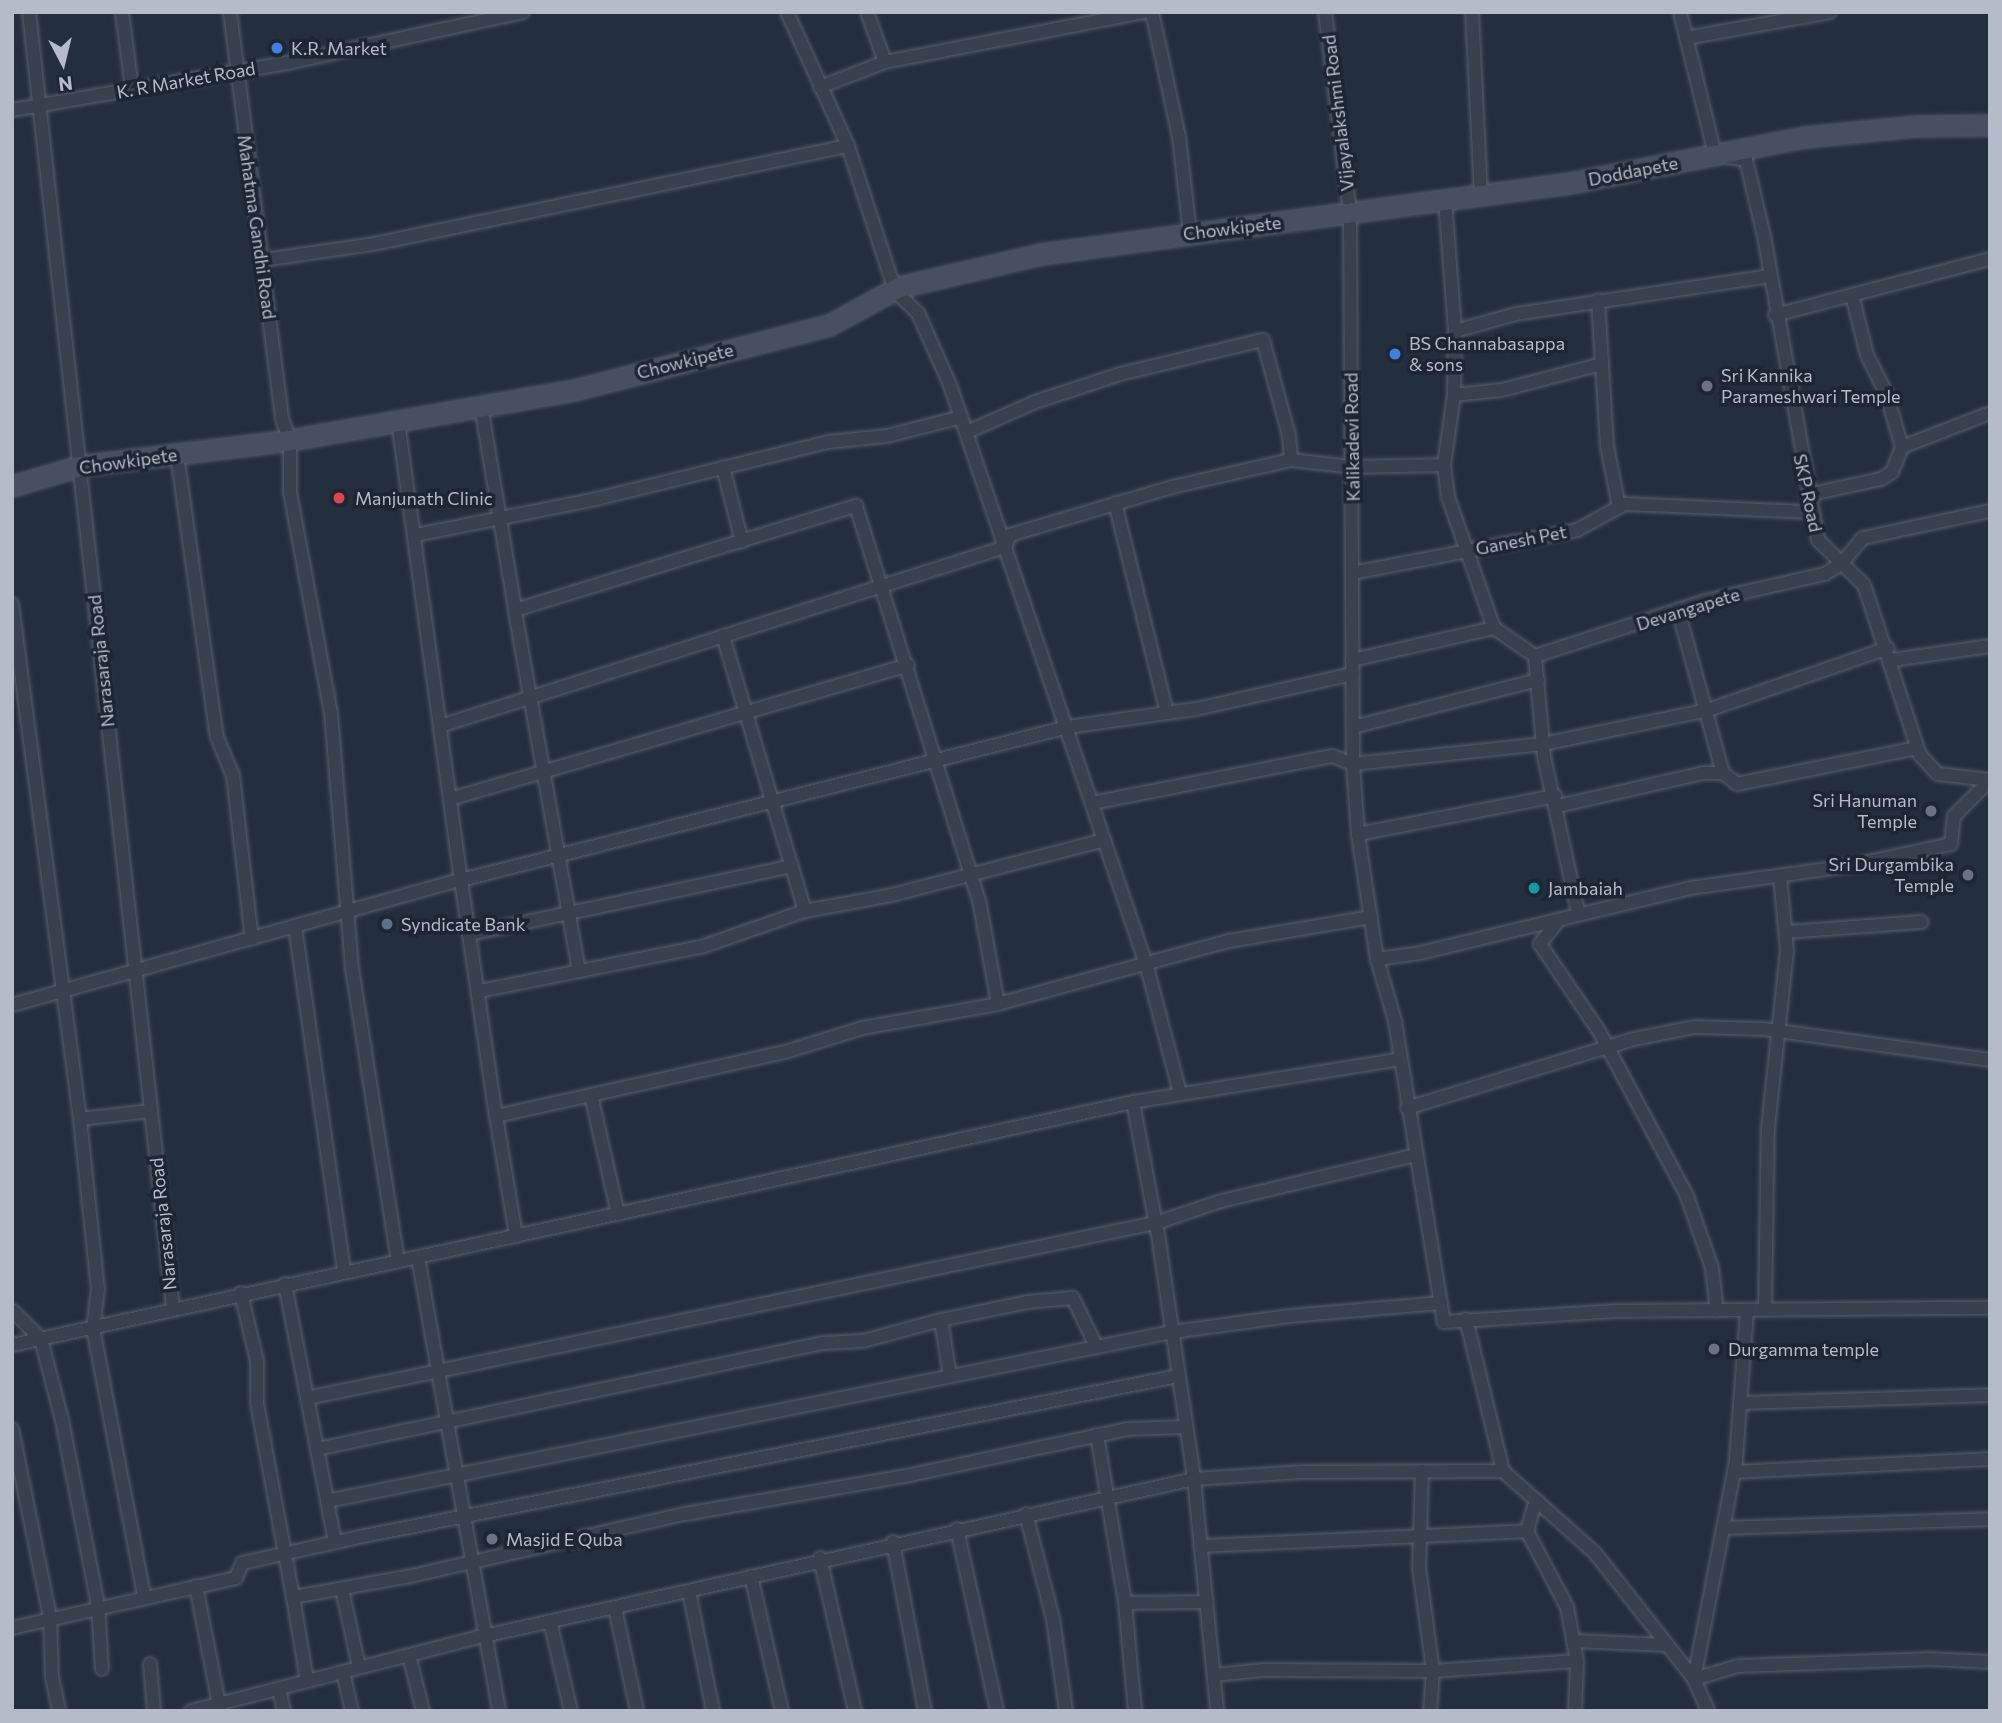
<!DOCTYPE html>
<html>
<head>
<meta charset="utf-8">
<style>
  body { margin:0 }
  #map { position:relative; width:2002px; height:1723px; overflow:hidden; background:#242f3e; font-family:Commissioner,sans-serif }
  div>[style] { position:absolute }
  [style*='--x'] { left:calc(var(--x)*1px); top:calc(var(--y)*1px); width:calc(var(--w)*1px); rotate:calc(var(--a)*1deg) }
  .roads { filter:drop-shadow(0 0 2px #565f6c) drop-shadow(0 0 2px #565f6c) }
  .street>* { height:12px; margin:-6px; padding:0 6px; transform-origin:6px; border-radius:6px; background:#38414e }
  .secondary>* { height:19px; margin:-9.5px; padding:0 9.5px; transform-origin:9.5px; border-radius:9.5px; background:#465061 }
  .dots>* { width:19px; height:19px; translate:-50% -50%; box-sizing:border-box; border:4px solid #1d2633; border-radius:50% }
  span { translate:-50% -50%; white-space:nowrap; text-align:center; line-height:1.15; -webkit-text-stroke:7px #1d2633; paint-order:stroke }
  .poi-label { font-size:18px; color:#b4bcc9 }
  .left { translate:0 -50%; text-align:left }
  .right { translate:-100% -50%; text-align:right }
  .street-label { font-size:18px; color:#b4bcc9 }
  .frame { position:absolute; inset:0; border:14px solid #b4bcc9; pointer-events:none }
  .north { position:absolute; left:28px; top:28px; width:70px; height:70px; -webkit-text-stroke:5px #1d2633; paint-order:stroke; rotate:173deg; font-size:19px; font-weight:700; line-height:28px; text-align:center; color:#b4bcc9 }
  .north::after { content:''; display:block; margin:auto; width:24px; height:32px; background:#b4bcc9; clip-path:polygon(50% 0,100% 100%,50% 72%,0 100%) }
</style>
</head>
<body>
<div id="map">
  <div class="roads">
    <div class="street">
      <div style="--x:29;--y:12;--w:1305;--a:83.66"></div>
      <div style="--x:122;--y:12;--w:78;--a:82.6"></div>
      <div style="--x:230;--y:12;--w:410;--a:82.7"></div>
      <div style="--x:282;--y:419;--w:22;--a:69"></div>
      <div style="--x:290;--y:440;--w:52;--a:90"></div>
      <div style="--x:290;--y:492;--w:225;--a:79.5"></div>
      <div style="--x:331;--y:713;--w:256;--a:85.3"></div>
      <div style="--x:352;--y:968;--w:297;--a:81.1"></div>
      <div style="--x:787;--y:12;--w:147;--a:65.5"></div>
      <div style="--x:848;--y:146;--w:152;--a:72"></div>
      <div style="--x:895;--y:291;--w:32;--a:44"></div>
      <div style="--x:918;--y:313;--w:79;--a:66"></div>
      <div style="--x:950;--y:385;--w:614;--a:71.3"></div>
      <div style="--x:1147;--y:967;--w:130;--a:75.3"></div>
      <div style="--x:867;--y:12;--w:53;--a:70.2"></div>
      <div style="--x:1152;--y:12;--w:128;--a:77.8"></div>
      <div style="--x:1179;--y:137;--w:97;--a:83.5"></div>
      <div style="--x:1325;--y:12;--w:203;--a:82.9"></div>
      <div style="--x:1350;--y:213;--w:551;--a:89.69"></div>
      <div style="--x:1353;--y:764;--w:70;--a:85.9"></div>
      <div style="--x:1358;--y:834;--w:126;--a:81.4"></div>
      <div style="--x:1377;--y:959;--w:65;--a:73.8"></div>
      <div style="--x:1395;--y:1021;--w:305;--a:80.8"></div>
      <div style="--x:1444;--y:1322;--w:172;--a:-3.7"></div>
      <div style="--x:1616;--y:1311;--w:374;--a:-0.5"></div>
      <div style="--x:1472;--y:12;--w:183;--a:87.2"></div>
      <div style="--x:1680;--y:12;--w:147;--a:76.2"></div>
      <div style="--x:1715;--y:155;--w:31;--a:9"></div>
      <div style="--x:1746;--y:160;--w:78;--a:76.7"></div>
      <div style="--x:1764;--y:236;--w:309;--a:79.9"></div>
      <div style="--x:1818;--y:540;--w:64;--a:44.4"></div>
      <div style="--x:1864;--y:585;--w:179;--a:71.8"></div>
      <div style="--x:1920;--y:755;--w:26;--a:47"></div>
      <div style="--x:1938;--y:774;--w:52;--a:6.6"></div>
      <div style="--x:1686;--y:38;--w:146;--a:-10.2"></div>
      <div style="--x:820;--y:87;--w:70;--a:-21"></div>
      <div style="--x:885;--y:62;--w:264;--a:-10.9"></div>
      <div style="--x:12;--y:110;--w:279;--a:-9.7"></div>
      <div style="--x:287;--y:63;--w:241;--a:-12.2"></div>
      <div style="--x:1445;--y:200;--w:131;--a:85.6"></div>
      <div style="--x:263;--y:260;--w:112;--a:-8.2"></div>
      <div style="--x:374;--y:244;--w:484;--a:-11.7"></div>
      <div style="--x:1852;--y:295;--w:62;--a:76"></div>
      <div style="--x:1867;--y:355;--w:42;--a:63.4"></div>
      <div style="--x:1886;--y:393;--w:56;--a:73.5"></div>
      <div style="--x:1775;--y:315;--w:222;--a:-14.6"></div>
      <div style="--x:1602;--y:364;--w:82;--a:86.5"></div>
      <div style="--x:1607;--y:446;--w:62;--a:78.9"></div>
      <div style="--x:1454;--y:395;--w:48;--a:-5.9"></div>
      <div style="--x:1502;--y:390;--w:103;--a:-14.6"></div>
      <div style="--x:1602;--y:364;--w:64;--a:-93.6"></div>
      <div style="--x:481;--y:406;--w:207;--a:80.5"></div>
      <div style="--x:398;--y:421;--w:463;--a:82.2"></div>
      <div style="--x:461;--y:880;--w:626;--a:-14.15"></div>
      <div style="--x:1068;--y:727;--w:129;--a:-8"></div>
      <div style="--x:1196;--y:709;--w:161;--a:-12.6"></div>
      <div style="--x:967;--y:432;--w:74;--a:-23.8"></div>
      <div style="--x:1035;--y:402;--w:89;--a:-18.2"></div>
      <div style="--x:1120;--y:374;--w:147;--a:-13.4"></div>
      <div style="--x:1263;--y:340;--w:99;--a:74.8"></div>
      <div style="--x:1289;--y:436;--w:24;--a:85"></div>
      <div style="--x:177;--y:454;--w:286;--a:82"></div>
      <div style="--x:217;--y:737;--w:42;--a:67.7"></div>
      <div style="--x:233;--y:776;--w:164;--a:83.4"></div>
      <div style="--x:1444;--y:465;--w:71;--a:-81.9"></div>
      <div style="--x:1454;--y:395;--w:64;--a:-89.1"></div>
      <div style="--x:1455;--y:331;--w:63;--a:-15.6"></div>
      <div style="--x:1516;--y:314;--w:256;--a:-8.5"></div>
      <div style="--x:723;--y:467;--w:77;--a:75.8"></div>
      <div style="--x:1807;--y:495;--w:76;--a:-12.2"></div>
      <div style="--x:1881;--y:479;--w:13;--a:-32"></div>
      <div style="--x:1892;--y:472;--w:27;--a:-68"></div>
      <div style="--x:1902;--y:447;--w:94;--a:-21.1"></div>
      <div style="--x:1115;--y:503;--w:216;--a:76.1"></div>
      <div style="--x:416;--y:535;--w:184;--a:-11.3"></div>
      <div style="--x:596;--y:499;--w:239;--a:-13.8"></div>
      <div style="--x:828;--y:442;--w:59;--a:-5.8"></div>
      <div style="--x:887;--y:436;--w:77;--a:-14.2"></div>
      <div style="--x:1352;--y:573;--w:229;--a:-10.8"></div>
      <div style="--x:1577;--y:530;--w:55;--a:-28.4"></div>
      <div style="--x:1625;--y:504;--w:186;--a:2.5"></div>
      <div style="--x:12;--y:604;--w:519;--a:82.48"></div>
      <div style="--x:80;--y:1119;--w:171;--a:84"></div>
      <div style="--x:98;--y:1289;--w:39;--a:97"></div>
      <div style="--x:93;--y:1328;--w:273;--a:79.2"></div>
      <div style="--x:1678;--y:610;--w:169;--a:74.6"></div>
      <div style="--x:723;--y:636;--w:287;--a:73.4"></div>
      <div style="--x:805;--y:911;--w:88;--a:-10.4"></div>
      <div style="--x:892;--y:895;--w:219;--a:-14.5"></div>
      <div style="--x:1535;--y:656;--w:179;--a:-17.9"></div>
      <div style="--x:1705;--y:601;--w:123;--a:-12.7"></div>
      <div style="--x:1825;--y:574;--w:19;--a:-32"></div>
      <div style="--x:1841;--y:564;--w:34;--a:-50"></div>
      <div style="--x:1863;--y:538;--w:130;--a:-12"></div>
      <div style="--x:1352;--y:660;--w:146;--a:-12.7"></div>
      <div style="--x:1892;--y:660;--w:99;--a:-8.1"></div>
      <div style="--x:440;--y:726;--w:593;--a:-17.58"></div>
      <div style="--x:1005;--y:547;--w:13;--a:-67"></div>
      <div style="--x:1010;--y:535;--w:169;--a:-16.5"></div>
      <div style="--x:1172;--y:487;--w:122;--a:-12.8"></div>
      <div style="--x:1291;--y:460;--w:61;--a:6.5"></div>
      <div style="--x:1352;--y:467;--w:92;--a:-1.2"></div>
      <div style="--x:1444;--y:465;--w:32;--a:83"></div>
      <div style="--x:1448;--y:497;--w:139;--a:70.7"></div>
      <div style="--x:1494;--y:628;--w:50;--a:34.3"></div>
      <div style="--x:1535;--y:656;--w:101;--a:84.9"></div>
      <div style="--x:1544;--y:757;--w:159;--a:77.6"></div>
      <div style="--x:1353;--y:727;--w:191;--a:-14.3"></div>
      <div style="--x:450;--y:799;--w:477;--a:-16.3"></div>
      <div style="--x:1092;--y:803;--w:245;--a:-11.1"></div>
      <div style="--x:1332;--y:756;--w:22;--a:21"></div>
      <div style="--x:1353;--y:764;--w:191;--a:-6"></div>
      <div style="--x:1543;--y:744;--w:168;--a:-11.6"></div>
      <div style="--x:1708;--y:710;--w:190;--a:-19"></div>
      <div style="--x:1558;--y:806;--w:149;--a:-12.8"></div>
      <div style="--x:1703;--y:773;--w:20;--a:0"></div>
      <div style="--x:1723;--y:773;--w:18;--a:38"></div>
      <div style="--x:1737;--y:784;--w:184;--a:-11.3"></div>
      <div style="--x:1358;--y:834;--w:201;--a:-10.9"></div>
      <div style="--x:1557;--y:922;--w:28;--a:128"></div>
      <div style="--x:1540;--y:944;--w:105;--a:55.9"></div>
      <div style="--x:1599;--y:1031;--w:187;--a:61.9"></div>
      <div style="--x:1687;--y:1196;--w:76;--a:70.9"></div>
      <div style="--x:1712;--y:1268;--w:43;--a:83.4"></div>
      <div style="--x:295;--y:926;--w:349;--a:81.9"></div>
      <div style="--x:1786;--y:932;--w:136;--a:-4.2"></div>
      <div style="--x:470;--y:934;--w:329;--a:-11.9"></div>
      <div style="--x:1377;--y:959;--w:43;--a:-7.9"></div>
      <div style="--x:1420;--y:953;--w:278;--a:-13.5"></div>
      <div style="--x:1690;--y:888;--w:161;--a:-7.9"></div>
      <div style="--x:1849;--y:866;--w:104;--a:-12.2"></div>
      <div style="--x:1951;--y:844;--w:28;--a:-84"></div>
      <div style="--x:1954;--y:816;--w:51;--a:-45"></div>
      <div style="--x:579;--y:971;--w:367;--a:-100.1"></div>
      <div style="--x:515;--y:610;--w:357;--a:-17"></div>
      <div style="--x:856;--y:506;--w:413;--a:72.7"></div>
      <div style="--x:979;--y:900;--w:106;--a:79.6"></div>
      <div style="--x:480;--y:991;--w:225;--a:-11.3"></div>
      <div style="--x:701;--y:947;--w:110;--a:-19.1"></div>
      <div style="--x:12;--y:1005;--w:466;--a:-15.6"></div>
      <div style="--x:461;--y:880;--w:239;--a:81.6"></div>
      <div style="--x:496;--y:1116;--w:296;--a:-12.5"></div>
      <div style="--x:785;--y:1052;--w:81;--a:-17.3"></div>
      <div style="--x:862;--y:1028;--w:138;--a:-10"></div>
      <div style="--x:998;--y:1004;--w:239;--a:-15.3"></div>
      <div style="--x:1229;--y:941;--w:144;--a:-9.6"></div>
      <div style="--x:591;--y:1095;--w:122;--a:77.2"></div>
      <div style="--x:1133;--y:1102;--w:141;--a:79.4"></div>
      <div style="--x:1159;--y:1241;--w:241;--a:81.6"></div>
      <div style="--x:1194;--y:1479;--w:233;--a:84.3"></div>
      <div style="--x:1407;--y:1108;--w:237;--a:-16.9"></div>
      <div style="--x:1634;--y:1039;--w:61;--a:-11.3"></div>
      <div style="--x:1694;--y:1027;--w:70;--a:1.6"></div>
      <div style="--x:1764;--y:1029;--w:228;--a:7.8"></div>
      <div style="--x:496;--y:1116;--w:122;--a:80.5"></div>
      <div style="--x:80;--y:1119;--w:71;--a:-6.4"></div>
      <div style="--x:418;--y:1257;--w:116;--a:80"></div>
      <div style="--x:438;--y:1371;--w:733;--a:-11.65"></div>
      <div style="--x:1156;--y:1223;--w:69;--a:-18.7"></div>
      <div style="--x:1221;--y:1201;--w:199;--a:-13.3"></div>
      <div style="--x:285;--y:1284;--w:221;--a:79"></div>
      <div style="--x:327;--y:1501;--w:862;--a:-11.31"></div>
      <div style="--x:1172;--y:1332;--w:119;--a:-7.7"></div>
      <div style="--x:1290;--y:1316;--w:152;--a:-4.9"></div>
      <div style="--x:241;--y:1293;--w:70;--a:76.8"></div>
      <div style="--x:257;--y:1361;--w:42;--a:90"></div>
      <div style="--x:257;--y:1403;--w:197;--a:79.5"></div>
      <div style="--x:293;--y:1597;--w:120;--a:-10.1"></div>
      <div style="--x:411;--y:1576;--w:281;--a:-12.8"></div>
      <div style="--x:685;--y:1514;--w:224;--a:-9.8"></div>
      <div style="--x:906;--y:1476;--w:226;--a:-12"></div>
      <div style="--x:1127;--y:1429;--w:59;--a:-1.9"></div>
      <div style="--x:12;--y:1310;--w:41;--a:45"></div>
      <div style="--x:41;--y:1339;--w:84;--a:75.5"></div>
      <div style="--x:62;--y:1420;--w:189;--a:79"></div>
      <div style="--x:98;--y:1606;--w:63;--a:86.4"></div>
      <div style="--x:1747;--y:1310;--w:151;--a:94.2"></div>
      <div style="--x:1736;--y:1461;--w:222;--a:100.9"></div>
      <div style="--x:1694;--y:1679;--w:46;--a:-16.5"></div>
      <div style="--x:1738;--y:1666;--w:192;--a:-2.1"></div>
      <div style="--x:1930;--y:1659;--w:60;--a:2.9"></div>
      <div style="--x:1765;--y:1310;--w:182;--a:-89.1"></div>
      <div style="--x:1768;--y:1128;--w:178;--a:-83.9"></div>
      <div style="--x:1787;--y:951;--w:76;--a:-95.3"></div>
      <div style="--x:1466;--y:1319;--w:156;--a:76.3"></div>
      <div style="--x:1503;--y:1471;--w:123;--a:41.7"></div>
      <div style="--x:1595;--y:1553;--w:160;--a:51.8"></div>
      <div style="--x:1694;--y:1679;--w:35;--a:66"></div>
      <div style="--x:12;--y:1345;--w:1147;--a:-12.23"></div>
      <div style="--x:1133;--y:1102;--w:270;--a:-9.1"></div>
      <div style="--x:950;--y:1376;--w:57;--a:-99.1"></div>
      <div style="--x:941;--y:1320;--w:88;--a:-11.8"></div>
      <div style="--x:1027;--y:1302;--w:46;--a:-5"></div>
      <div style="--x:1073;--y:1298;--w:55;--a:64.4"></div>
      <div style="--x:307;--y:1398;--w:134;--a:-11.6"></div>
      <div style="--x:438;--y:1371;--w:345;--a:79.8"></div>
      <div style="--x:1740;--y:1403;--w:250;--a:-1.8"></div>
      <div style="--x:12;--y:1429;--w:193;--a:78.6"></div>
      <div style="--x:50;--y:1618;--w:59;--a:88.1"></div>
      <div style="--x:52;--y:1677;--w:35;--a:78"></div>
      <div style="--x:1097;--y:1435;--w:170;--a:80.5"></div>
      <div style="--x:1125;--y:1603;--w:108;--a:84.7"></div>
      <div style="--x:317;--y:1449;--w:517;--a:-11.83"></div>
      <div style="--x:823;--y:1343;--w:40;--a:-2.9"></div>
      <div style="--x:863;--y:1341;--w:81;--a:-15.1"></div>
      <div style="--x:1734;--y:1472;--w:256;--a:-2.9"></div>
      <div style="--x:327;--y:1501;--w:42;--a:79"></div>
      <div style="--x:1026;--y:1514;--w:108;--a:75.6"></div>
      <div style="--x:1053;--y:1619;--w:93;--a:82"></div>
      <div style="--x:1723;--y:1528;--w:267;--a:-1.9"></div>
      <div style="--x:957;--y:1529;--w:186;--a:77.6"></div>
      <div style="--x:893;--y:1542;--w:172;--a:79.3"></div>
      <div style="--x:1201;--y:1546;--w:326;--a:-2.6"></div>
      <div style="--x:1527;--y:1531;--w:32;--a:-74"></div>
      <div style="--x:820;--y:1558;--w:157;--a:77.1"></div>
      <div style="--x:751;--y:1576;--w:139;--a:77.1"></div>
      <div style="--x:196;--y:1586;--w:125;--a:79"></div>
      <div style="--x:342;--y:1589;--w:80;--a:77.7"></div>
      <div style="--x:689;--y:1591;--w:122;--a:78.7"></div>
      <div style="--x:293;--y:1597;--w:85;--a:80.5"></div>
      <div style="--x:1125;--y:1603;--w:82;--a:-0.7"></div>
      <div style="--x:615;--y:1608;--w:105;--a:77.9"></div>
      <div style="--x:550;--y:1621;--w:92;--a:76.9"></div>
      <div style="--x:12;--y:1628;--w:230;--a:-12.6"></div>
      <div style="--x:236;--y:1578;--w:16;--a:-68"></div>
      <div style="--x:242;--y:1563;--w:125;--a:-12.5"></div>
      <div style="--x:364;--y:1536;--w:830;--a:-11.12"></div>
      <div style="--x:1573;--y:1641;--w:94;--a:2.4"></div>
      <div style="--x:409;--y:1655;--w:58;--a:76"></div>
      <div style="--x:150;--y:1664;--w:47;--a:85.1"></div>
      <div style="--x:343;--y:1672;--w:40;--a:77"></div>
      <div style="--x:1214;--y:1675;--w:50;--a:-5.7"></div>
      <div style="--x:1264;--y:1670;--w:169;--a:0.3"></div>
      <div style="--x:1433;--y:1671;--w:104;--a:-97.7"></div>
      <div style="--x:1419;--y:1568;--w:97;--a:-88.2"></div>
      <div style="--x:279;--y:1688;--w:24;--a:78"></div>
      <div style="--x:191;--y:1711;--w:302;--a:-14.4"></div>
      <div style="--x:484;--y:1636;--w:727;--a:-12.47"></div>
      <div style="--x:1194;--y:1479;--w:109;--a:-3.7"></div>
      <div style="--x:1303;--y:1472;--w:200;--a:-0.3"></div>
      <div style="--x:1430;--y:1711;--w:40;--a:-85.7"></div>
      <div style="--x:1433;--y:1671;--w:144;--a:-4"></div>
      <div style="--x:1577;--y:1661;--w:55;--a:-100.5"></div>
      <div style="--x:1567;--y:1607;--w:86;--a:-117.8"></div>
      <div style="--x:1575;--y:1711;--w:50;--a:-87.7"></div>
    </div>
    <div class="secondary">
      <div style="--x:12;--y:486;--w:70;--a:-16.6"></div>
      <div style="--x:79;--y:466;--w:213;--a:-7"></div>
      <div style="--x:290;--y:440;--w:288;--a:-10"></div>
      <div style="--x:574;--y:390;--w:263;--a:-14.3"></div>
      <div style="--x:829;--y:325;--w:80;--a:-28.5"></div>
      <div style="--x:899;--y:287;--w:146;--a:-13.1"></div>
      <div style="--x:1041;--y:254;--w:534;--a:-7.64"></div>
      <div style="--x:1570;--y:183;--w:239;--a:-11.1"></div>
      <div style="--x:1805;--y:137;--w:112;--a:-5.7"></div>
      <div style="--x:1916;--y:126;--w:74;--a:-0.8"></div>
    </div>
  </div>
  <div class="dots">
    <div style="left:277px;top:48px;background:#3f7fe0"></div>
    <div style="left:1395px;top:354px;background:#3f7fe0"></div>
    <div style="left:1707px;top:386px;background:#6b7280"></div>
    <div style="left:339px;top:498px;background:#e0444e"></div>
    <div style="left:1931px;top:811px;background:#6b7280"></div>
    <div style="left:1968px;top:875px;background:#6b7280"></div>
    <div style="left:1534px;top:888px;background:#0f9aa8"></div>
    <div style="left:387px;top:924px;background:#5c6f8a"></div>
    <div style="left:1714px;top:1349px;background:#6b7280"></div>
    <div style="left:492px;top:1539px;background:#6b7280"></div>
  </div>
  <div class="poi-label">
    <span class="left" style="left:291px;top:48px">K.R. Market</span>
    <span class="left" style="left:1409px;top:354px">BS Channabasappa<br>&amp; sons</span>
    <span class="left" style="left:1721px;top:386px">Sri Kannika<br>Parameshwari Temple</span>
    <span class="left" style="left:355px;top:498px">Manjunath Clinic</span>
    <span class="right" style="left:1917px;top:811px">Sri Hanuman<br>Temple</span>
    <span class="right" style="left:1954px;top:875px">Sri Durgambika<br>Temple</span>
    <span class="left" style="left:1548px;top:888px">Jambaiah</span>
    <span class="left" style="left:401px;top:924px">Syndicate Bank</span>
    <span class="left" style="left:1728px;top:1349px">Durgamma temple</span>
    <span class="left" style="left:506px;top:1539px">Masjid E Quba</span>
  </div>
  <div class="street-label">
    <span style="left:186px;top:80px;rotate:-10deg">K. R Market Road</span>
    <span style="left:1338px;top:113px;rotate:-97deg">Vijayalakshmi Road</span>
    <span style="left:1633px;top:171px;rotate:-11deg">Doddapete</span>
    <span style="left:257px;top:227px;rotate:82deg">Mahatma Gandhi Road</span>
    <span style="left:1232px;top:228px;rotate:-7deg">Chowkipete</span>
    <span style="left:685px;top:361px;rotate:-14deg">Chowkipete</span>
    <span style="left:1352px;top:437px;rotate:-91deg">Kalikadevi Road</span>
    <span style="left:128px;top:461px;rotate:-8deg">Chowkipete</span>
    <span style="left:1808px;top:493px;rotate:78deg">SKP Road</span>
    <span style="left:1521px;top:540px;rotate:-11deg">Ganesh Pet</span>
    <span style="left:1688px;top:609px;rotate:-17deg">Devangapete</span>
    <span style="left:101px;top:661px;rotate:-96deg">Narasaraja Road</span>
    <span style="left:163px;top:1224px;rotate:-96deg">Narasaraja Road</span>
  </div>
  <div class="frame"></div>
  <div class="north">N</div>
</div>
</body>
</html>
